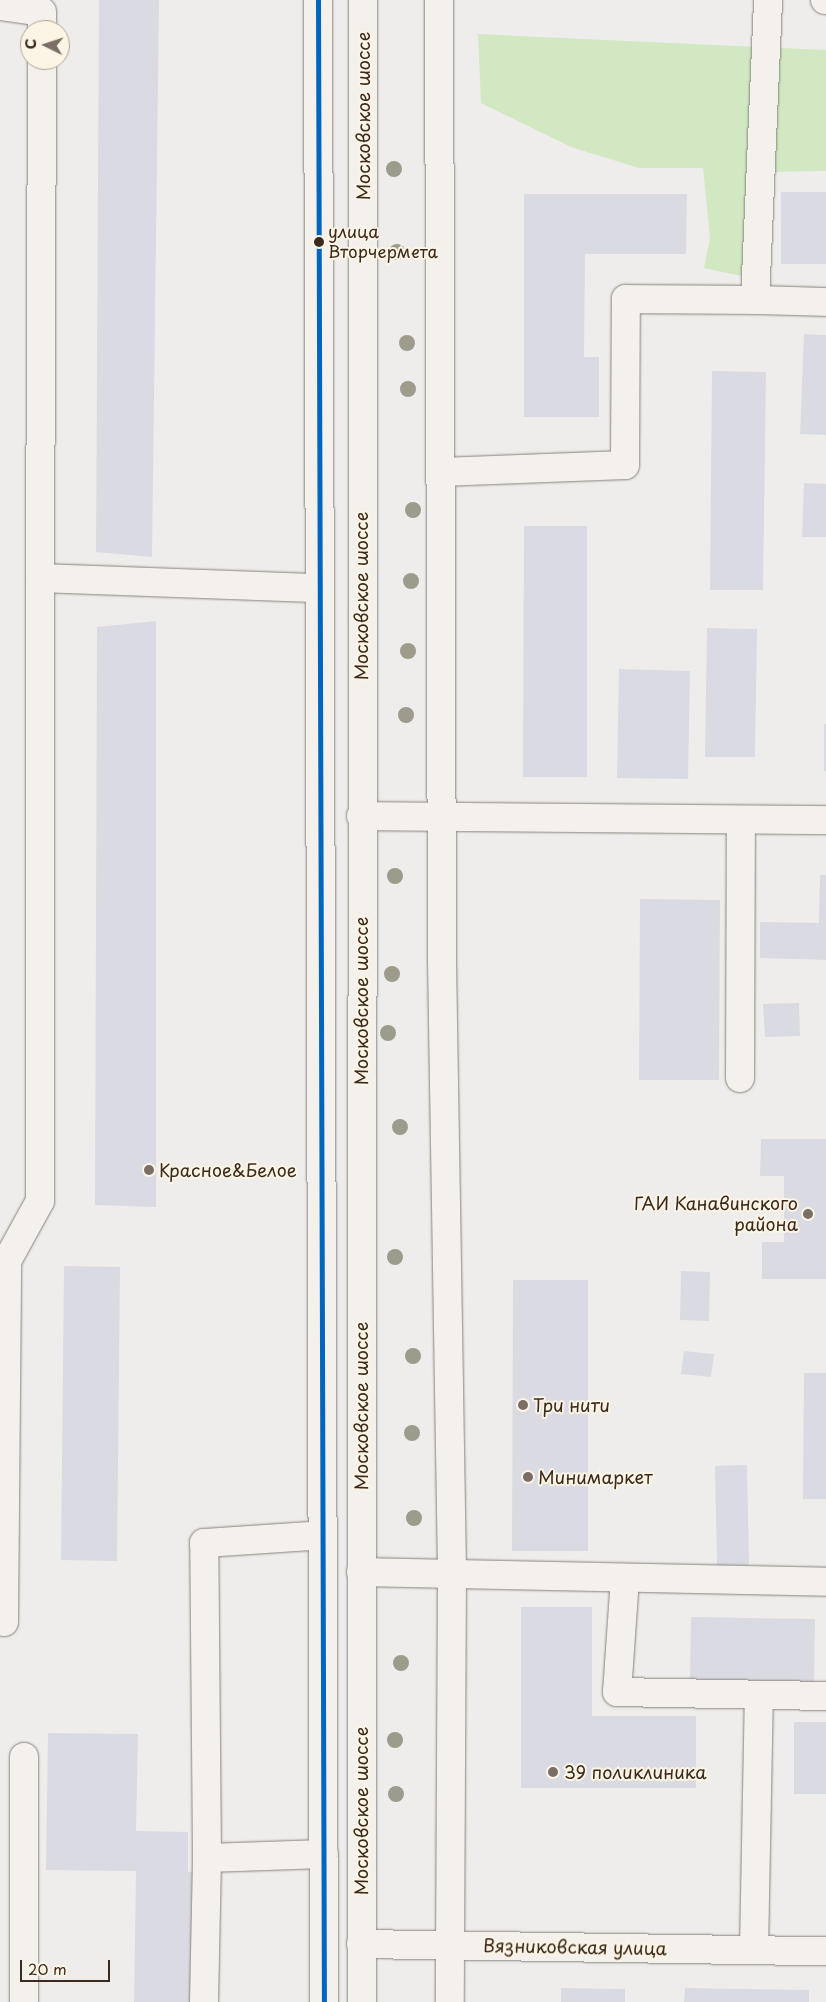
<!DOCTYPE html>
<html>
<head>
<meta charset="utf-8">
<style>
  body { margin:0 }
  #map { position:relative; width:826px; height:2002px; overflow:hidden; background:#efedeb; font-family:"Playpen Sans",sans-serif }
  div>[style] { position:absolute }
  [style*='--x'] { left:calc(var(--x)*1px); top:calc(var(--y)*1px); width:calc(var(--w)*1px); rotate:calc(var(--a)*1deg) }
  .green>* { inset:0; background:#d1e8c2 }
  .building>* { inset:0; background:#dadae2 }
  .roads { filter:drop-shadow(0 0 1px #87837f) drop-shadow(0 0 1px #87837f) }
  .minor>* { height:28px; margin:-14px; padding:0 14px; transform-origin:14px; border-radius:14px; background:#f4f1ec }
  .major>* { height:28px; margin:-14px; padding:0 14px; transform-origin:14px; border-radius:14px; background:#f4f1ec }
  .bus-1>* { height:5px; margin:-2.5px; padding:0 2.5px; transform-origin:2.5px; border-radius:2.5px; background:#0065bd }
  .trees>* { width:16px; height:16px; margin:-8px; border-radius:50%; background:#9d9b8c }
  .dots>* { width:14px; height:14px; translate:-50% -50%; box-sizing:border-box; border:2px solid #fcf5e5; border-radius:50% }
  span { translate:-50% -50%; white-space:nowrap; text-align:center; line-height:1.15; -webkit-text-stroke:4px #fcf5e5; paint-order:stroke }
  .bus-label { font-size:17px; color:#3b2a1e }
  .left { translate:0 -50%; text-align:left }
  .street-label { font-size:18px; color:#3b2a1e }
  .poi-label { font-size:18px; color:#3b2a1e }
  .right { translate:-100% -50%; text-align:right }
  .north { position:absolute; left:20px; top:20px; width:50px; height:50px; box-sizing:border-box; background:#fcf5e5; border:1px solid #afa495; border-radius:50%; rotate:274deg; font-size:14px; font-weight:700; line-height:20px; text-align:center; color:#3b2a1e }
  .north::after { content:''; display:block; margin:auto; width:18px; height:22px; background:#7a6e66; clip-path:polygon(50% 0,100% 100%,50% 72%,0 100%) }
  .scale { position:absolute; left:20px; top:1960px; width:90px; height:22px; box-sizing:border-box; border:2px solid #3b2a1e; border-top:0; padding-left:6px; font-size:15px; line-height:18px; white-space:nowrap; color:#3b2a1e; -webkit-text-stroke:4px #fcf5e5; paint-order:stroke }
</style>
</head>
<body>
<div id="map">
  <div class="green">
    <div style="clip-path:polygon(478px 34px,826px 50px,826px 171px,767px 172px,760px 280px,704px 268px,710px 238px,703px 168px,639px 168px,571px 147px,481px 103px)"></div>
  </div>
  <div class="building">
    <div style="clip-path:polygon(99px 0,159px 0,152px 557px,96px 552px)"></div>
    <div style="clip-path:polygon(781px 192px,826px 192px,826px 264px,781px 264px)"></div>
    <div style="clip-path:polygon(524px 194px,687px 194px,686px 254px,585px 254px,584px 357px,599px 357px,599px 417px,524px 417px)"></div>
    <div style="clip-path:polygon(804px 334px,826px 335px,826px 435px,800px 434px)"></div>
    <div style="clip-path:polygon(712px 371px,766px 372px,763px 590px,710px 590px)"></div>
    <div style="clip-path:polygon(804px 483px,826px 484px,826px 537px,802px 537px)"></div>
    <div style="clip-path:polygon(524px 526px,587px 526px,587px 777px,523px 777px)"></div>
    <div style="clip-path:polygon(156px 621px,156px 1207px,95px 1205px,97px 627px)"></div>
    <div style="clip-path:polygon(707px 628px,757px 629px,755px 757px,705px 757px)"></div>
    <div style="clip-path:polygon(619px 669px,690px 671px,688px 779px,617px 778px)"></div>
    <div style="clip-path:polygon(824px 724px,826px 724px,826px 771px,824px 771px)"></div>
    <div style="clip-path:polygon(820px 875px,826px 875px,826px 960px,760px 958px,760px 922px,819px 923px)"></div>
    <div style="clip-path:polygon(640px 899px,720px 900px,719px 1080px,639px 1080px)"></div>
    <div style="clip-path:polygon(799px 1003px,800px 1036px,765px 1037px,763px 1004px)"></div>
    <div style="clip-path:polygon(761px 1139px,826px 1139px,826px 1279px,762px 1279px,762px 1242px,784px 1242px,784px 1176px,760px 1176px)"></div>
    <div style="clip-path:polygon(64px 1266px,120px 1267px,117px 1561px,61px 1560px)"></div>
    <div style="clip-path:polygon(681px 1271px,710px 1272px,709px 1321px,680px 1320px)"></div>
    <div style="clip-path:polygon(513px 1280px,588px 1280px,588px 1551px,512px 1551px)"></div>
    <div style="clip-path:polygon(684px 1351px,714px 1354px,711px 1377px,681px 1374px)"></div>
    <div style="clip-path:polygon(804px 1373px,826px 1373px,826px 1499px,803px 1499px)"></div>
    <div style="clip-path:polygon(747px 1465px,749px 1565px,717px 1566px,715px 1466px)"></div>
    <div style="clip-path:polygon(521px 1607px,592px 1607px,592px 1716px,696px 1716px,696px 1788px,521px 1788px)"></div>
    <div style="clip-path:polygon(691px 1617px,815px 1619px,814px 1682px,690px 1680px)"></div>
    <div style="clip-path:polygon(794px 1722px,826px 1722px,826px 1794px,794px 1794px)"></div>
    <div style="clip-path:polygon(48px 1733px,138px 1734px,136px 1831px,188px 1832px,188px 1872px,194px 1872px,192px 2002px,134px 2002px,136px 1871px,46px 1870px)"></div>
    <div style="clip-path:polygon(561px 1988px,625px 1989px,625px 2002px,561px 2002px)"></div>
    <div style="clip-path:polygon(685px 1988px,809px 1990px,809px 2002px,684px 2002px)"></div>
  </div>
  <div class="roads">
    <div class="minor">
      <div style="--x:439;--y:0;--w:961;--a:89.82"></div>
      <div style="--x:442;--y:961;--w:612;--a:89.06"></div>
      <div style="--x:452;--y:1573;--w:429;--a:90.3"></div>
      <div style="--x:825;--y:0;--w:1;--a:0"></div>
      <div style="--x:0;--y:6;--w:42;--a:8.1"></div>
      <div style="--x:42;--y:12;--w:18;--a:90"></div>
      <div style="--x:42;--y:60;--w:518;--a:90.22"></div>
      <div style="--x:40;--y:578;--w:279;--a:2.1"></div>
      <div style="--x:755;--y:300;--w:71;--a:1.6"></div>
      <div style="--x:442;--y:472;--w:183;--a:-2.2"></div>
      <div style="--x:625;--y:465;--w:166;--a:-89.7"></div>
      <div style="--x:626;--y:299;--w:129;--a:0.4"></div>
      <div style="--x:755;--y:300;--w:300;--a:-87.5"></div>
      <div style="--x:361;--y:816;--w:465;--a:0.5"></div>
      <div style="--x:740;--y:1078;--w:258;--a:-89.8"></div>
      <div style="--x:361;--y:1572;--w:465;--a:1.2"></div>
      <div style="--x:625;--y:1578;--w:114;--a:94"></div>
      <div style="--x:617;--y:1692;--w:209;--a:1.1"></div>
      <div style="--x:4;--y:1622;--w:361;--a:-89.5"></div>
      <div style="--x:7;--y:1261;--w:68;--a:-61.2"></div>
      <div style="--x:40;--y:1201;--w:623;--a:-90"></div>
      <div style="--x:24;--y:1757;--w:245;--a:90"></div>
      <div style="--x:207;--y:1858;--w:315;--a:-90.5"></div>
      <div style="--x:204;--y:1543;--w:119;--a:-3.8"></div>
      <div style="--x:361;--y:1944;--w:465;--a:0.9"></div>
      <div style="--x:754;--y:1950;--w:255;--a:-88.9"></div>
      <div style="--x:204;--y:2002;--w:144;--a:-88.8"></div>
      <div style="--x:207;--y:1858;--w:117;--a:-2"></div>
    </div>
    <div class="major">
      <div style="--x:318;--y:0;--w:2002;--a:89.83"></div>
      <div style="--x:362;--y:2002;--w:2002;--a:-89.97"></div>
    </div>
  </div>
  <div class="bus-1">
    <div style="--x:318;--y:0;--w:2002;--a:89.83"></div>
  </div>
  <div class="trees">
    <div style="left:394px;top:169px"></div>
    <div style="left:397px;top:252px"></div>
    <div style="left:407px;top:343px"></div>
    <div style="left:408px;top:389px"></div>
    <div style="left:413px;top:510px"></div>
    <div style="left:411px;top:581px"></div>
    <div style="left:408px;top:651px"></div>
    <div style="left:406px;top:715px"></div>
    <div style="left:395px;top:876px"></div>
    <div style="left:392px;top:974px"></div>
    <div style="left:388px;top:1033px"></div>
    <div style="left:400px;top:1127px"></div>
    <div style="left:395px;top:1257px"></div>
    <div style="left:413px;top:1356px"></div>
    <div style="left:412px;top:1433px"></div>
    <div style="left:414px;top:1518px"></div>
    <div style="left:401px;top:1663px"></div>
    <div style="left:395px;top:1740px"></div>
    <div style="left:396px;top:1794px"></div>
  </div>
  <div class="dots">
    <div style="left:319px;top:242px;background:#3b2a1e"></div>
    <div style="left:149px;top:1170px;background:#7a6e66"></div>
    <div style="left:808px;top:1214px;background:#7a6e66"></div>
    <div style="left:523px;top:1405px;background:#7a6e66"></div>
    <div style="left:528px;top:1477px;background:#7a6e66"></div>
    <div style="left:553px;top:1772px;background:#7a6e66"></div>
  </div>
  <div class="bus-label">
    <span class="left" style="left:328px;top:242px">улица<br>Вторчермета</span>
  </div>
  <div class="street-label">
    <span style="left:363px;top:116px;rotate:-90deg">Московское шоссе</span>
    <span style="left:361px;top:596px;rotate:-90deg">Московское шоссе</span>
    <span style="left:361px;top:1001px;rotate:-90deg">Московское шоссе</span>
    <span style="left:361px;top:1406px;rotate:-90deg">Московское шоссе</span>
    <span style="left:361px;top:1811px;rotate:-90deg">Московское шоссе</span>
    <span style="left:575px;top:1947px;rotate:1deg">Вязниковская улица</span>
  </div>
  <div class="poi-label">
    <span class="left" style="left:159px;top:1170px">Красное&amp;Белое</span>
    <span class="right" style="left:798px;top:1214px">ГАИ Канавинского<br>района</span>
    <span class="left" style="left:533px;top:1405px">Три нити</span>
    <span class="left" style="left:538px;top:1477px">Минимаркет</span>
    <span class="left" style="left:564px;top:1772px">39 поликлиника</span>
  </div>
  <div class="north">С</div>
  <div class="scale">20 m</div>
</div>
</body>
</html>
